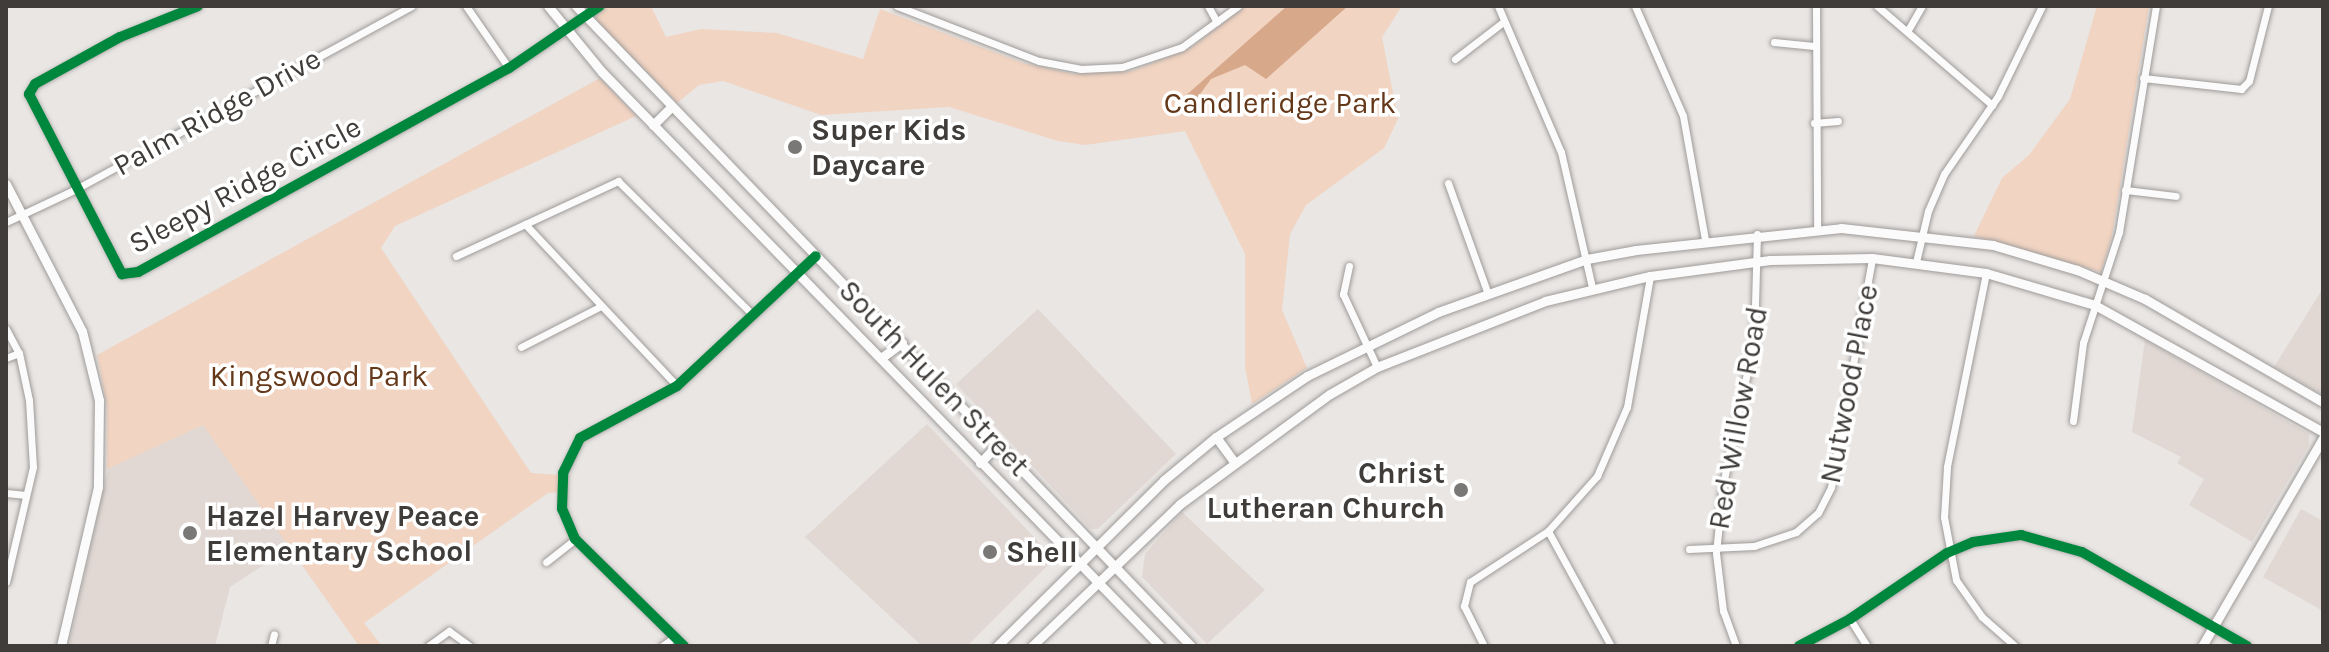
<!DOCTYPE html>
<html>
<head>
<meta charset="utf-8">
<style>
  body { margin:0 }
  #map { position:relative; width:2329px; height:652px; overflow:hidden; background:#e9e6e4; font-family:Karla,sans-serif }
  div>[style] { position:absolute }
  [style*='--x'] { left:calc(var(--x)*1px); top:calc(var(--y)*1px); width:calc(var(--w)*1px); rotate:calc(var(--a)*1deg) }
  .built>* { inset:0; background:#e1d8d3 }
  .green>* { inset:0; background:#f1d4c2 }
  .water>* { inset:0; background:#d8a88a }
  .roads { filter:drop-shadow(0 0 2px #9e9b99) drop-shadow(0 0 2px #9e9b99) }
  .street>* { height:7px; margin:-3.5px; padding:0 3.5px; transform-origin:3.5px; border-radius:3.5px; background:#fcfbfb }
  .secondary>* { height:9px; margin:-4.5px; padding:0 4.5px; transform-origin:4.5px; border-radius:4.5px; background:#fcfbfb }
  .cycleway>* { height:10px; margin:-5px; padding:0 5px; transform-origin:5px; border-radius:5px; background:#00873e }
  .dots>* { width:22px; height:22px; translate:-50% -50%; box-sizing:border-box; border:4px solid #fff; border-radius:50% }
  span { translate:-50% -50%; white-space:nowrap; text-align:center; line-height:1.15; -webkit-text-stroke:7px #fff; paint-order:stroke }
  .park-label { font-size:30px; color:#643819 }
  .street-label { font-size:30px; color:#3f3c3a }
  .poi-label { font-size:30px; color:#3f3c3a; font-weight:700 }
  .left { translate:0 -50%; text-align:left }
  .right { translate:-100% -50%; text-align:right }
  .frame { position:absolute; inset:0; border:8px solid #3f3c3a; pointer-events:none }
</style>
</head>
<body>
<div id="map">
  <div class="built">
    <div style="clip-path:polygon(2323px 288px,2323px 395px,2274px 367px)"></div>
    <div style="clip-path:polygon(1038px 309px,1176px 454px,1098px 529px,1091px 529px,956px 384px)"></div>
    <div style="clip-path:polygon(2145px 340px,2309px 434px,2309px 445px,2252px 542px,2189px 505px,2204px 479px,2177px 463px,2181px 457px,2132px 432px)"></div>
    <div style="clip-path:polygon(210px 422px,292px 546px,230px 587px,215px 646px,69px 646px,109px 465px)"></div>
    <div style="clip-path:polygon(927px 424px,1049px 553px,1049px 564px,967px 646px,922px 646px,805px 537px)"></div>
    <div style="clip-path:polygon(2301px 509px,2323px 521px,2323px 611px,2263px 577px)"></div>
    <div style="clip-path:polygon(1182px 512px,1265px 590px,1207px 644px,1142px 577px,1145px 554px)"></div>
  </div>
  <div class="green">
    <div style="clip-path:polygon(607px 6px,651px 6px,666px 37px,701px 29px,777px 33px,863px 59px,880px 9px,1023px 63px,1074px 74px,1132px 71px,1189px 49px,1246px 6px,1402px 6px,1382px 37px,1398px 119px,1384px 148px,1306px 205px,1290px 234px,1282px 310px,1307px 368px,1252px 404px,1245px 367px,1245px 254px,1185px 131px,1085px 145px,1058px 141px,949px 107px,821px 115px,723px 81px,699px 85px,677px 103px,596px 21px,596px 13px)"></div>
    <div style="clip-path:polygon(2097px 6px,2149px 6px,2112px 236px,2101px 272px,1974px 236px,2002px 178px,2029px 155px,2070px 99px)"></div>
    <div style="clip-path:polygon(600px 78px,636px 116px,395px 226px,381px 248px,531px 473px,560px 475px,558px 492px,548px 493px,364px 623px,382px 646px,359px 646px,203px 425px,107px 469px,107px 407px,97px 355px)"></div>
  </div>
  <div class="water">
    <div style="clip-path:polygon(1287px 6px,1348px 6px,1266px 79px,1245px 65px,1211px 79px,1195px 101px,1183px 98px)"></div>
  </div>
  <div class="roads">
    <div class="street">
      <div style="--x:198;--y:6;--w:84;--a:158.3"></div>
      <div style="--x:120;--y:37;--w:97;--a:151.1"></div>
      <div style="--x:35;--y:84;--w:12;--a:121"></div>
      <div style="--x:29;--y:94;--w:203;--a:62.7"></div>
      <div style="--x:122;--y:274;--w:16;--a:-7"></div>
      <div style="--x:138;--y:272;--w:423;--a:-28.8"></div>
      <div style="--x:509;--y:68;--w:110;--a:-34.3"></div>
      <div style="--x:466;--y:6;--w:75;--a:55.3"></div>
      <div style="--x:897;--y:6;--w:152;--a:21.2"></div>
      <div style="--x:1039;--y:61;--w:43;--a:10.8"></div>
      <div style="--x:1081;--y:69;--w:41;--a:-2.8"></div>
      <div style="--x:1122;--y:67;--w:63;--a:-18.4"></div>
      <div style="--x:1182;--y:47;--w:69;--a:-36.2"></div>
      <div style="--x:1208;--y:6;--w:18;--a:61"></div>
      <div style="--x:1498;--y:6;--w:159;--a:66.7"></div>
      <div style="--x:1561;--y:152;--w:139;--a:77.1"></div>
      <div style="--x:1635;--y:6;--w:120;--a:66.4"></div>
      <div style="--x:1683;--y:116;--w:125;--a:79.9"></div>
      <div style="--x:1816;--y:6;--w:223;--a:89.7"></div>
      <div style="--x:1877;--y:6;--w:152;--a:40.7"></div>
      <div style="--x:1908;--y:30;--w:28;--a:-60"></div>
      <div style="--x:1774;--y:42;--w:40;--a:5.7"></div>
      <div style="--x:1455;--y:59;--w:59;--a:-37.5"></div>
      <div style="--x:2143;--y:78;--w:99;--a:6.4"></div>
      <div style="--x:2241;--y:89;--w:11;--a:-45"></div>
      <div style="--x:2249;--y:81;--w:77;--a:-75.8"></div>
      <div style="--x:1814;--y:123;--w:24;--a:-5"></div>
      <div style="--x:1448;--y:183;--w:118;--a:70.2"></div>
      <div style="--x:2125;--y:190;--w:51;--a:6.7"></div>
      <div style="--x:6;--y:222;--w:77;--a:-25.2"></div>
      <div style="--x:76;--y:189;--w:382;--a:-28.6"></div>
      <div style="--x:525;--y:224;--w:222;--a:46.8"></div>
      <div style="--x:456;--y:256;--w:179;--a:-24.8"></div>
      <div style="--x:618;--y:181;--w:190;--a:44.8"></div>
      <div style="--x:1916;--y:262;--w:52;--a:-76.8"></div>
      <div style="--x:1928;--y:211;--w:40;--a:-66.6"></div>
      <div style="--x:1944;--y:174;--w:95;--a:-55.3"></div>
      <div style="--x:1998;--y:96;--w:100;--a:-63.9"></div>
      <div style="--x:1349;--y:266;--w:29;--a:102"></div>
      <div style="--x:1343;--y:294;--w:81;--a:65"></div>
      <div style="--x:1986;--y:273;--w:198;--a:101.4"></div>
      <div style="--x:1947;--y:467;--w:50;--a:93.4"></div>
      <div style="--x:1944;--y:517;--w:64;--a:79.2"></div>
      <div style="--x:1956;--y:580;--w:45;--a:54.9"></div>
      <div style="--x:1982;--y:617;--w:44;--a:41.3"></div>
      <div style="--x:6;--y:329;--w:27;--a:62"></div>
      <div style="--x:19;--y:353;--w:48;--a:78"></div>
      <div style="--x:29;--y:400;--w:67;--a:86.6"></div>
      <div style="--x:33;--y:467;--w:118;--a:103.2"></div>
      <div style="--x:521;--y:347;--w:90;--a:-27.1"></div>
      <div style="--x:6;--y:358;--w:14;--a:-21"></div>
      <div style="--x:2073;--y:421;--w:79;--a:-82.7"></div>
      <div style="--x:2083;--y:343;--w:117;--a:-72"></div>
      <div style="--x:2119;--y:232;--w:229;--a:-80.7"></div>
      <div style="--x:6;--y:493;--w:20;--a:6"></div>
      <div style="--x:1548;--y:531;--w:131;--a:61.3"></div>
      <div style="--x:1689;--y:549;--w:65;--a:-2.6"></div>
      <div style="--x:1754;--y:546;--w:44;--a:-18.4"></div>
      <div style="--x:1796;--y:532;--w:29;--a:-41"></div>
      <div style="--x:1818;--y:513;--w:29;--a:-63"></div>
      <div style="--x:1831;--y:487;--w:233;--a:-79.8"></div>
      <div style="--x:546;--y:562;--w:37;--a:-38"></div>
      <div style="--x:1850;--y:619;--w:32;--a:58"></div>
      <div style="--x:271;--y:646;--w:12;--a:-76"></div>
      <div style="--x:428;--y:646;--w:26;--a:-36"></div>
      <div style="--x:449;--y:631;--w:26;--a:36"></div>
      <div style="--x:662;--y:646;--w:16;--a:-35"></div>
      <div style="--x:684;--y:646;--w:153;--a:-135.5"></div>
      <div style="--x:575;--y:539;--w:33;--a:-113"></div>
      <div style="--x:562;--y:509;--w:36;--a:-88"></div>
      <div style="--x:563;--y:473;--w:39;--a:-64"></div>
      <div style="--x:580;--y:438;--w:110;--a:-28.2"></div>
      <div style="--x:677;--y:386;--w:190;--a:-43.1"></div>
      <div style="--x:1484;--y:646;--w:45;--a:-116.6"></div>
      <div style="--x:1464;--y:606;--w:25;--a:-76"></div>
      <div style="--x:1470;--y:582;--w:93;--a:-33.2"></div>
      <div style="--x:1548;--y:531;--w:74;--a:-48.3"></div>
      <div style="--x:1597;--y:476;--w:75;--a:-66.5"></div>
      <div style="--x:1627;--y:407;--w:133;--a:-80"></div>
      <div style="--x:1736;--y:646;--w:37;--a:-110"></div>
      <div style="--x:1723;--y:611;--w:58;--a:-96.9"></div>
      <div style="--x:1716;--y:553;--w:69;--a:-84.2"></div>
      <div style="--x:1723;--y:484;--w:146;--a:-77.8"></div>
      <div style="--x:1754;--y:341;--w:107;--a:-88.4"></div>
      <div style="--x:1799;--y:646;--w:58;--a:-27.9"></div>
      <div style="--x:1850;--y:619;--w:117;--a:-34.2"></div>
      <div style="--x:1947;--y:553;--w:28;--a:-23"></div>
      <div style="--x:1973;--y:542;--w:49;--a:-8.3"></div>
      <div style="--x:2021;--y:535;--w:63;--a:15.6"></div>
      <div style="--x:2082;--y:552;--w:190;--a:29.7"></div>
    </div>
    <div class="secondary">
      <div style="--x:548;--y:6;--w:85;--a:50.7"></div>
      <div style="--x:602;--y:72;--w:801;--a:45.81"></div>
      <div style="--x:576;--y:6;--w:888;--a:46.14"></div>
      <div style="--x:653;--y:125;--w:25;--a:-45"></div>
      <div style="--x:6;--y:184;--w:165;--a:62.7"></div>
      <div style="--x:82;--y:331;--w:71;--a:76.2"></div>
      <div style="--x:99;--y:400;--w:87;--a:90.7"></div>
      <div style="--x:98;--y:487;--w:163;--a:103.1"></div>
      <div style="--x:881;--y:358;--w:26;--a:-36"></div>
      <div style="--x:1216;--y:437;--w:29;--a:54"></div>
      <div style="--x:980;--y:463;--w:26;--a:-47"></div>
      <div style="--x:997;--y:646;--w:235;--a:-44.8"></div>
      <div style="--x:1164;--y:480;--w:67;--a:-39.6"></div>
      <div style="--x:1216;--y:437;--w:110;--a:-33.8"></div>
      <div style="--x:1307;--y:376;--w:146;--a:-26"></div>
      <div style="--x:1438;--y:312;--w:158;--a:-19.6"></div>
      <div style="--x:1587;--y:259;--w:50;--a:-10.4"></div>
      <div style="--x:1636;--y:250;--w:206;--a:-6.1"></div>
      <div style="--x:1841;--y:228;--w:153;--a:6.4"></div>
      <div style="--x:1993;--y:245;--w:88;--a:16.6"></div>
      <div style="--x:2077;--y:270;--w:74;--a:23.1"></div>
      <div style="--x:2145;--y:299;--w:206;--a:30.1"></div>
      <div style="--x:1032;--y:646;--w:205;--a:-43.8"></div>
      <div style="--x:1180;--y:504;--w:186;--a:-36.3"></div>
      <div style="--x:1330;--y:394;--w:54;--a:-29.9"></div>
      <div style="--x:1377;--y:367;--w:180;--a:-21.4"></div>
      <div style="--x:1545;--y:301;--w:108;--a:-13.4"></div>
      <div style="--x:1650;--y:276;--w:121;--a:-7.6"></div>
      <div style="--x:1770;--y:260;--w:102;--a:-1.1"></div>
      <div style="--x:1872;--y:258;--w:115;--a:7.5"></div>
      <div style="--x:1986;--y:273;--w:114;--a:16.4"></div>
      <div style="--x:2095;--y:305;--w:261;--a:29.1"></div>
      <div style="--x:2202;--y:646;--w:241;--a:-59.8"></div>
    </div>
  </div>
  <div class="cycleway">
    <div style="--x:198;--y:6;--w:84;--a:158.3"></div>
    <div style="--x:120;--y:37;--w:97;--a:151.1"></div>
    <div style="--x:35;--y:84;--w:12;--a:121"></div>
    <div style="--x:29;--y:94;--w:203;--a:62.7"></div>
    <div style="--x:122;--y:274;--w:16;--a:-7"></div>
    <div style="--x:138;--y:272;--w:423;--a:-28.8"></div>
    <div style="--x:509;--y:68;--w:110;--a:-34.3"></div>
    <div style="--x:684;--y:646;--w:153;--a:-135.5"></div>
    <div style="--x:575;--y:539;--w:33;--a:-113"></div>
    <div style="--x:562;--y:509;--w:36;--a:-88"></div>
    <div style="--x:563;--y:473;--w:39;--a:-64"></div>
    <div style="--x:580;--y:438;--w:110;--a:-28.2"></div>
    <div style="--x:677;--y:386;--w:190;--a:-43.1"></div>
    <div style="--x:1799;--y:646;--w:58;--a:-27.9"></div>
    <div style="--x:1850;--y:619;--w:117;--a:-34.2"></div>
    <div style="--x:1947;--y:553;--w:28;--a:-23"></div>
    <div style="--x:1973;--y:542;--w:49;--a:-8.3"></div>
    <div style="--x:2021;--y:535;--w:63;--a:15.6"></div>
    <div style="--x:2082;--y:552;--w:190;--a:29.7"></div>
  </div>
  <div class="dots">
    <div style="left:795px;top:147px;background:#7a7876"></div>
    <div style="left:1461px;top:490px;background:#7a7876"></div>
    <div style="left:190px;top:533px;background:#7a7876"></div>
    <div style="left:990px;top:552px;background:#7a7876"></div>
  </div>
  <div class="park-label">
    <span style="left:1280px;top:103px">Candleridge Park</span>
    <span style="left:319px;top:376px">Kingswood Park</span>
  </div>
  <div class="street-label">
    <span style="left:217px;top:112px;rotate:-29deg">Palm Ridge Drive</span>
    <span style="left:245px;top:185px;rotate:-28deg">Sleepy Ridge Circle</span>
    <span style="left:934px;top:378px;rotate:46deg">South Hulen Street</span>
    <span style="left:1849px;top:384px;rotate:-79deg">Nutwood Place</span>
    <span style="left:1738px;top:418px;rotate:-80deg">Red Willow Road</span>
  </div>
  <div class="poi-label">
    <span class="left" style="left:811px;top:147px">Super Kids<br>Daycare</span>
    <span class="right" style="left:1445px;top:490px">Christ<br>Lutheran Church</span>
    <span class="left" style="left:206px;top:533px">Hazel Harvey Peace<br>Elementary School</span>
    <span class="left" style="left:1006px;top:552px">Shell</span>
  </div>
  <div class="frame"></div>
</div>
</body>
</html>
